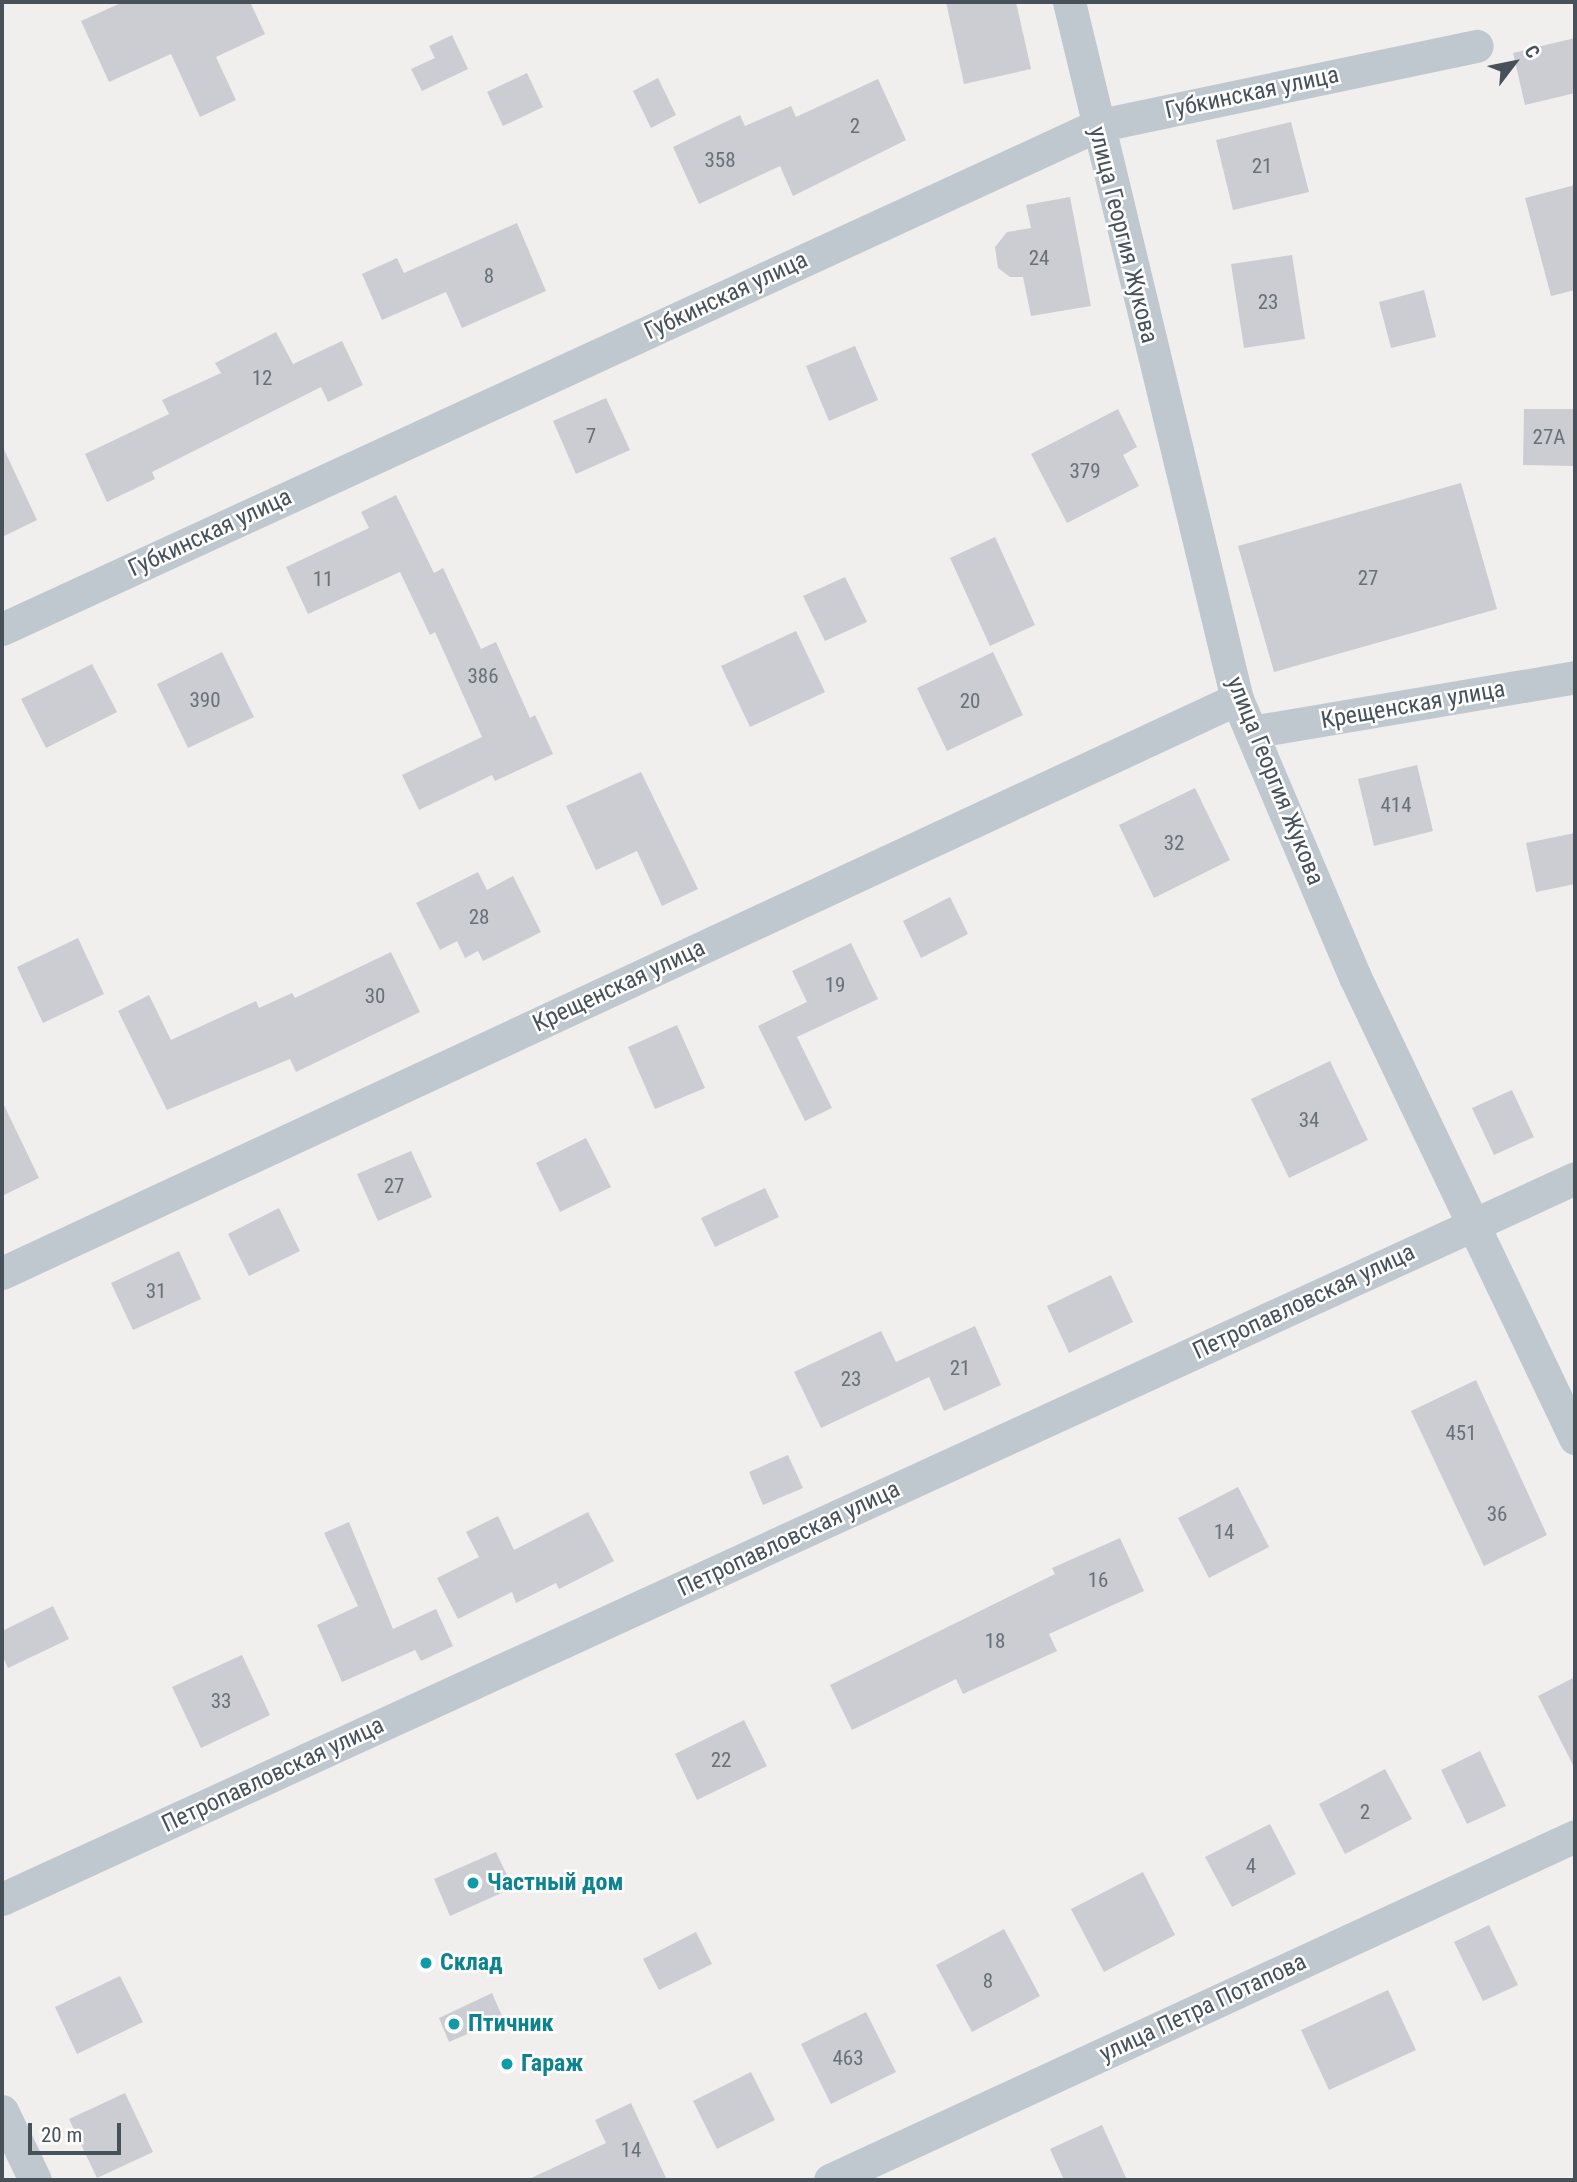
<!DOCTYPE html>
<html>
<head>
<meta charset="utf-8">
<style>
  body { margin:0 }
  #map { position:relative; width:1577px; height:2182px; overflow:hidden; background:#f1eeee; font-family:"Roboto Condensed",sans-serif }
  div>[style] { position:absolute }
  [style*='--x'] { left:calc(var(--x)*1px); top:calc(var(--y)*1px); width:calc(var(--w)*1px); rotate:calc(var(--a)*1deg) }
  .building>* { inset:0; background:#cbcdd3 }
  .minor>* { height:33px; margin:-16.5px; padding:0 16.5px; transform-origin:16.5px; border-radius:16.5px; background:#bfc8cf }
  .dots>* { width:19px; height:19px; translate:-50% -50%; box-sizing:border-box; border:4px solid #fff; border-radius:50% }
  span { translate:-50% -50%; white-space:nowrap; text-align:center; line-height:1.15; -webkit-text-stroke:5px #fff; paint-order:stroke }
  .number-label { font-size:21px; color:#687078 }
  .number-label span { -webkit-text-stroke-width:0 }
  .street-label { font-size:24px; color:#47515a }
  .culture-label { font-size:24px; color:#0d838f; font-weight:700 }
  .left { translate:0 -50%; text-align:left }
  .frame { position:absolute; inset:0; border:4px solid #47515a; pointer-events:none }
  .north { position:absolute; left:1479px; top:28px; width:70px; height:70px; -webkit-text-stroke:5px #fff; paint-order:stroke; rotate:58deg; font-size:19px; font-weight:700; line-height:28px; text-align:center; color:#47515a }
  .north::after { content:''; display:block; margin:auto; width:24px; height:32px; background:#47515a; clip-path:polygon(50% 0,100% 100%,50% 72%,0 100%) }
  .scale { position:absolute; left:28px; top:2123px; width:93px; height:32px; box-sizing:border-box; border:4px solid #47515a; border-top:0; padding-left:9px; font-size:21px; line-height:24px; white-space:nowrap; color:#47515a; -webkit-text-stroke:5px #fff; paint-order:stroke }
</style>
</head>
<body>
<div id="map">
  <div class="building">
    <div style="clip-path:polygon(123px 2px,250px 2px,265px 34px,216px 57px,236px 100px,200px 117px,171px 54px,109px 82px,81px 21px)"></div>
    <div style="clip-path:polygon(946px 2px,1016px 2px,1031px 69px,964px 84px)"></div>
    <div style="clip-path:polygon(452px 35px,468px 69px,422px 91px,411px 69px,435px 58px,429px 46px)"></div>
    <div style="clip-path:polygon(1575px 38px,1575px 93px,1525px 105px,1513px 53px)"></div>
    <div style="clip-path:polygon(527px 73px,543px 107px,503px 126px,487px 92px)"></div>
    <div style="clip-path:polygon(658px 78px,676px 115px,651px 128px,633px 91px)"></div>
    <div style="clip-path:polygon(878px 79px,906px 140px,793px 196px,780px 166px,699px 204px,673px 147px,740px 115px,745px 126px,791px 106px,796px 117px)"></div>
    <div style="clip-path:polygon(1291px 122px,1309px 192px,1233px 210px,1216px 140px)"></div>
    <div style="clip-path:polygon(1575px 185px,1575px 290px,1551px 296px,1525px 198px)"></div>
    <div style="clip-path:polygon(1070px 197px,1091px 306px,1031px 316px,1023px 277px,1010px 277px,998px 268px,995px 247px,1007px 232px,1031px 228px,1026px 205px)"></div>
    <div style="clip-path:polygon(517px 223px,546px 291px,462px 328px,446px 292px,382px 320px,362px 274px,397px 258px,404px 273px)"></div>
    <div style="clip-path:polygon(1292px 255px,1305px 339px,1244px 348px,1231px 264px)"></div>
    <div style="clip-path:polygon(1424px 290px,1436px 337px,1391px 348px,1379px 302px)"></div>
    <div style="clip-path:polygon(276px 332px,293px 364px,342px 341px,363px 385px,328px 402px,321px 387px,152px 472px,155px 479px,107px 502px,85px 454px,169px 414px,162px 400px,221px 373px,215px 363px)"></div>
    <div style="clip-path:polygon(855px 346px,878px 400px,829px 421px,806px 366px)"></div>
    <div style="clip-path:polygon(606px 398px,630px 450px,576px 474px,553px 421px)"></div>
    <div style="clip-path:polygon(1118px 409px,1137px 447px,1123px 455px,1139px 486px,1067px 523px,1031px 454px)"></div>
    <div style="clip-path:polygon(1524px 409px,1575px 409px,1575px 466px,1523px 465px)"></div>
    <div style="clip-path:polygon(2px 445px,37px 520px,2px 537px)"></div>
    <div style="clip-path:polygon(1461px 483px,1497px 609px,1274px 672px,1238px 546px)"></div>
    <div style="clip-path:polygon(396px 495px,434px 573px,443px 568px,481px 649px,496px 642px,530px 718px,535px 715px,553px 754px,495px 781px,492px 775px,419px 810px,402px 775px,482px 737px,435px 632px,430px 635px,400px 572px,308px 614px,286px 567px,369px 528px,361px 512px)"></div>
    <div style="clip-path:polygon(995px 537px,1035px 625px,990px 646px,950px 558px)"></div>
    <div style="clip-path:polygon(845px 577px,867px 622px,825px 641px,803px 596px)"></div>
    <div style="clip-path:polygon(796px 631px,825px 692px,750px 727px,721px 666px)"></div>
    <div style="clip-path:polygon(222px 652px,254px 717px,188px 748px,157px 684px)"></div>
    <div style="clip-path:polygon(993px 652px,1023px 715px,947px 751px,917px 688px)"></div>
    <div style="clip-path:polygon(92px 664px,117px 712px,46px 748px,21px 699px)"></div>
    <div style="clip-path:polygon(1417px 765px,1433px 831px,1374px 846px,1358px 779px)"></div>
    <div style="clip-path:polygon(641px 772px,698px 889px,662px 906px,637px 851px,596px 870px,566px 806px)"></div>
    <div style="clip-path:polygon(1195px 788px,1230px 860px,1154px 898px,1119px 825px)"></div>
    <div style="clip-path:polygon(1575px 833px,1575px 884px,1536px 892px,1526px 843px)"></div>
    <div style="clip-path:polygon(478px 872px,487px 890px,513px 876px,541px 932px,483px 961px,478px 951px,465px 958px,457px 941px,440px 950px,416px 903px)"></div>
    <div style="clip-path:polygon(950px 897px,968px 934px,921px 958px,903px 921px)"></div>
    <div style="clip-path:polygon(78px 938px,104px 994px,43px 1023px,17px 967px)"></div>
    <div style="clip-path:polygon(851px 943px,878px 999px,797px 1037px,832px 1108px,805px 1121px,758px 1026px,807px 1002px,792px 971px)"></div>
    <div style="clip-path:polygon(391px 952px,420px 1012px,296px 1072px,290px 1059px,167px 1110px,118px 1011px,149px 995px,171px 1040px,256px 1001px,259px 1008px,292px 993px,295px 998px)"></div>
    <div style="clip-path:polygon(677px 1025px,705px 1088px,655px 1109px,628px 1047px)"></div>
    <div style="clip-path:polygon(1330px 1061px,1368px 1140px,1289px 1178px,1251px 1099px)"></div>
    <div style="clip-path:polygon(1512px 1090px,1534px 1137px,1494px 1155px,1472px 1108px)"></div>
    <div style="clip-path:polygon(2px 1101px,39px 1178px,2px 1196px)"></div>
    <div style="clip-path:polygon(586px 1138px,611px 1187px,560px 1212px,536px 1163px)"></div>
    <div style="clip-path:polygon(411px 1151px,432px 1197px,378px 1221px,357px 1174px)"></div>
    <div style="clip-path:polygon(765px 1188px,779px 1217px,715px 1247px,701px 1218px)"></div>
    <div style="clip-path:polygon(279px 1208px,300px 1251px,249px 1276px,228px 1234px)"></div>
    <div style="clip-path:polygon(179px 1251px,201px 1299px,133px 1330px,111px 1283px)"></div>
    <div style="clip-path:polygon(1111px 1275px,1133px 1322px,1069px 1353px,1047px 1306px)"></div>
    <div style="clip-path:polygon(975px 1326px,1001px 1385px,944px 1411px,929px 1377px,821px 1428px,794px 1372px,881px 1331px,896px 1362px)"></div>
    <div style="clip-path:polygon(1476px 1380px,1547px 1535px,1484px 1566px,1411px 1411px)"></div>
    <div style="clip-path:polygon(788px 1455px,803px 1488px,763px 1505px,749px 1472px)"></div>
    <div style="clip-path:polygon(1238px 1487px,1269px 1547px,1209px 1578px,1178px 1518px)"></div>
    <div style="clip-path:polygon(588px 1512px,614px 1561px,559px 1589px,556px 1583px,516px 1603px,512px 1592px,458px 1619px,437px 1578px,479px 1557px,466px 1532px,498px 1516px,514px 1550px)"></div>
    <div style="clip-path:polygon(349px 1522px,393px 1629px,436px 1609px,453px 1646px,421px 1661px,415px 1650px,342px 1682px,317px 1625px,358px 1606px,324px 1533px)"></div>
    <div style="clip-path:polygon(1120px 1538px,1144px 1591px,1049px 1634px,1057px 1651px,963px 1694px,956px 1679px,852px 1730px,830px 1685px,1055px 1574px,1052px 1568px)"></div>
    <div style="clip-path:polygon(53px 1606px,69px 1639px,8px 1668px,2px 1655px,2px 1631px)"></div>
    <div style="clip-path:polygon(242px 1655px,270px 1715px,201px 1748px,172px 1687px)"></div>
    <div style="clip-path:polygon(1575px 1677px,1575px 1769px,1538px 1696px)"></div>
    <div style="clip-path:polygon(744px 1720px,767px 1766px,697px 1800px,675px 1754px)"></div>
    <div style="clip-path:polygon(1480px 1751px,1506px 1806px,1467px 1824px,1441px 1770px)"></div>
    <div style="clip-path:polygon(1385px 1769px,1412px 1819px,1345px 1854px,1319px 1804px)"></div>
    <div style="clip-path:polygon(1270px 1824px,1296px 1874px,1232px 1907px,1205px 1857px)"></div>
    <div style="clip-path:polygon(496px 1852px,513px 1888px,450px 1916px,434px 1879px)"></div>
    <div style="clip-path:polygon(1143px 1872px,1175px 1935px,1104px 1972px,1071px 1909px)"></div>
    <div style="clip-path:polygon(1489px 1925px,1518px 1985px,1483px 2001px,1454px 1942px)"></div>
    <div style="clip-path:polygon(1004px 1929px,1040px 1996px,972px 2032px,936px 1965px)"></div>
    <div style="clip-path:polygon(696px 1932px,712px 1964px,659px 1990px,643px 1959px)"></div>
    <div style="clip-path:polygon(120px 1976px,143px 2022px,77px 2054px,55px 2007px)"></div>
    <div style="clip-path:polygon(1388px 1990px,1416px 2050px,1329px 2090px,1301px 2030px)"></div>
    <div style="clip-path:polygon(492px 1993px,502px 2016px,499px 2020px,449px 2042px,439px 2018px)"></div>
    <div style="clip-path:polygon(866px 2012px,896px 2072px,831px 2104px,801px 2044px)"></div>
    <div style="clip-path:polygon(751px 2072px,775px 2120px,717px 2149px,693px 2101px)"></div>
    <div style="clip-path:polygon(125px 2093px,153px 2152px,97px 2178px,69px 2119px)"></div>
    <div style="clip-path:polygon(631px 2103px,667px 2180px,527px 2180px,606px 2143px,595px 2120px)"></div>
    <div style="clip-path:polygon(1102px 2125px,1127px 2180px,1064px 2180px,1050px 2149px)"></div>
  </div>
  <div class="minor">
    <div style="--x:1069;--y:2;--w:717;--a:76.45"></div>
    <div style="--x:1237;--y:699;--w:302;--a:67"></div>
    <div style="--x:1355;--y:977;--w:511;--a:64.49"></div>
    <div style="--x:2;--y:629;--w:1204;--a:-24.69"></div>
    <div style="--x:1096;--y:126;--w:389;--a:-11.9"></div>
    <div style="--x:1251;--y:732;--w:329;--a:-9.6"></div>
    <div style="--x:2;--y:1273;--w:1362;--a:-24.93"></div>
    <div style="--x:2;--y:1899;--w:1730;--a:-24.62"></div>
    <div style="--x:2;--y:2111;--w:76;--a:64.4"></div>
    <div style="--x:830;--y:2180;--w:821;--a:-24.78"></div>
  </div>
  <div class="dots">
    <div style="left:473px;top:1883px;background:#0f9aa8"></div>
    <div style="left:426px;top:1963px;background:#0f9aa8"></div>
    <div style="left:454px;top:2024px;background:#0f9aa8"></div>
    <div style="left:507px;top:2064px;background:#0f9aa8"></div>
  </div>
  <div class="number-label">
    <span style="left:855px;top:126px">2</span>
    <span style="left:720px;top:160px">358</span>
    <span style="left:1262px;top:166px">21</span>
    <span style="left:1039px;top:258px">24</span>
    <span style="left:489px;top:276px">8</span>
    <span style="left:1268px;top:302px">23</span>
    <span style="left:262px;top:378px">12</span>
    <span style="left:591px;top:436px">7</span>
    <span style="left:1549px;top:437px">27А</span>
    <span style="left:1085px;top:471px">379</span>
    <span style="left:1368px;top:578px">27</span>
    <span style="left:323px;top:579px">11</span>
    <span style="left:483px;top:676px">386</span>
    <span style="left:205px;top:700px">390</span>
    <span style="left:970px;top:701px">20</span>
    <span style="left:1396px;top:805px">414</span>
    <span style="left:1174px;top:843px">32</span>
    <span style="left:479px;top:917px">28</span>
    <span style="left:835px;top:985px">19</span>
    <span style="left:375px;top:996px">30</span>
    <span style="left:1309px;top:1120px">34</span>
    <span style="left:394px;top:1186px">27</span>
    <span style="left:156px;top:1291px">31</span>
    <span style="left:960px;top:1368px">21</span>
    <span style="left:851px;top:1379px">23</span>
    <span style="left:1461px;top:1433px">451</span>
    <span style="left:1497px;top:1514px">36</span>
    <span style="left:1224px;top:1532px">14</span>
    <span style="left:1098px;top:1580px">16</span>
    <span style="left:995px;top:1641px">18</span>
    <span style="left:221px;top:1701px">33</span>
    <span style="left:721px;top:1760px">22</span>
    <span style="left:1365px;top:1812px">2</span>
    <span style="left:1251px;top:1866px">4</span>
    <span style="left:988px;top:1981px">8</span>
    <span style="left:848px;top:2058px">463</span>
    <span style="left:631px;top:2150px">14</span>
  </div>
  <div class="street-label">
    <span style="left:1252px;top:93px;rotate:-12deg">Губкинская улица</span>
    <span style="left:1123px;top:235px;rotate:76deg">улица Георгия Жукова</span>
    <span style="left:726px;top:296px;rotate:-25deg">Губкинская улица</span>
    <span style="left:210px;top:533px;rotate:-25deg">Губкинская улица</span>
    <span style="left:1413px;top:705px;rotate:-10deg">Крещенская улица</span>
    <span style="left:1275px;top:781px;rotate:68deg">улица Георгия Жукова</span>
    <span style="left:619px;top:986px;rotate:-25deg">Крещенская улица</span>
    <span style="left:1304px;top:1302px;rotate:-25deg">Петропавловская улица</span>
    <span style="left:789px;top:1539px;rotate:-25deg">Петропавловская улица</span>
    <span style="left:273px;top:1775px;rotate:-25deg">Петропавловская улица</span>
    <span style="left:1203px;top:2008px;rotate:-25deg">улица Петра Потапова</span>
  </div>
  <div class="culture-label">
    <span class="left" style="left:487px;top:1883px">Частный дом</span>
    <span class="left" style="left:440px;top:1963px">Склад</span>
    <span class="left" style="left:468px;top:2024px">Птичник</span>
    <span class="left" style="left:521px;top:2064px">Гараж</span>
  </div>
  <div class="frame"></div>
  <div class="north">С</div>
  <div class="scale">20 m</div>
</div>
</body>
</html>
